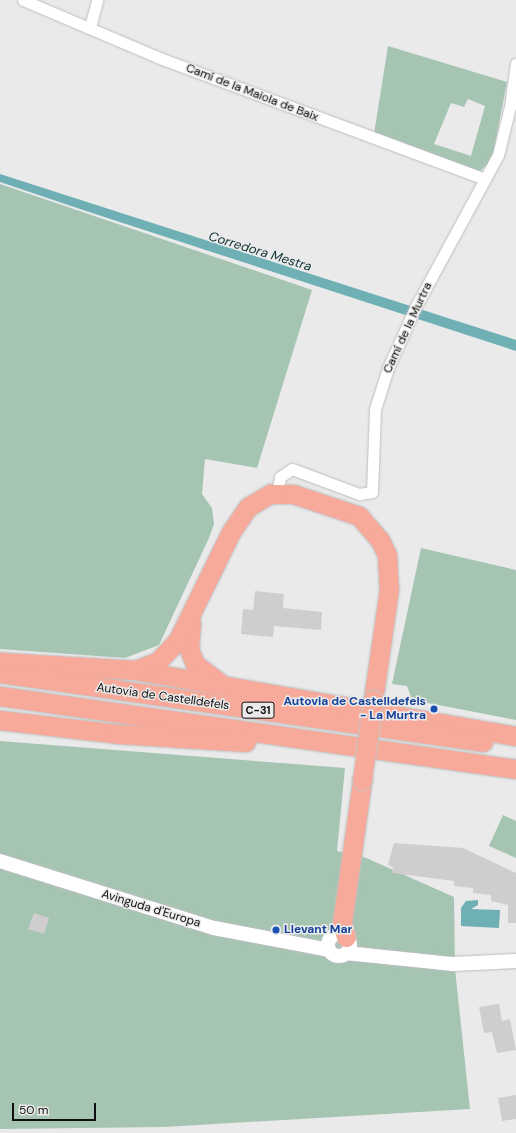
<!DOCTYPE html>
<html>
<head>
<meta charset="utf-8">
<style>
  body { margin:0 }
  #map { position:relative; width:516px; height:1133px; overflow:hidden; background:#eaeaeb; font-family:"DM Sans",sans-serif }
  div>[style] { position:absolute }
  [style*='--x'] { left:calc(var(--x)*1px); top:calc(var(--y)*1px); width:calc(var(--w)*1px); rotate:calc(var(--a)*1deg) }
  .green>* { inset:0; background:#a5c5b2 }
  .water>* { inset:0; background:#6fb0b5 }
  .building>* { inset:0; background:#cfcdce }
  .roads { filter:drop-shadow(0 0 1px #bebec0) drop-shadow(0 0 1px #bebec0) }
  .minor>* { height:11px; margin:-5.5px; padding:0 5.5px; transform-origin:5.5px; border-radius:5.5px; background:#fff }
  .tertiary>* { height:14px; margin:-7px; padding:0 7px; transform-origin:7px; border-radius:7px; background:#fff }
  .tertiary>.ring { margin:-7px; padding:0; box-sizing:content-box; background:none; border:14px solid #fff; border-radius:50% }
  .trunk>* { height:19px; margin:-9.5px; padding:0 9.5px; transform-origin:9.5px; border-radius:9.5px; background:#f7aa9a }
  .bridges { filter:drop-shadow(0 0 1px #c5c5c5) drop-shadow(0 0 1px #c5c5c5) }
  .trunk-bridge>* { height:19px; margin:-9.5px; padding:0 9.5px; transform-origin:9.5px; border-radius:9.5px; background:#f7aa9a }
  .dots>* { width:11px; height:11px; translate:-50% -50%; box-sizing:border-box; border:2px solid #eaeaeb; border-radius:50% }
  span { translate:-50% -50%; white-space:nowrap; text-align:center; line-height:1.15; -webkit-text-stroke:3px #eaeaeb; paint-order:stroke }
  .shield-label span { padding:1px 3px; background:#eaeaeb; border:1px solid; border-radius:3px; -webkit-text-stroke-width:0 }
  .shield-label { font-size:11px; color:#0f0f0f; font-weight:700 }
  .street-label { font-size:12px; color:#0f0f0f }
  .transit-label { font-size:12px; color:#164399; font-weight:700 }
  .right { translate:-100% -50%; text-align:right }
  .left { translate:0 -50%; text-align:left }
  .water-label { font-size:13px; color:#0e3032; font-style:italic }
  .scale { position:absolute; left:12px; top:1103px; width:84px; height:18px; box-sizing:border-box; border:2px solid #0f0f0f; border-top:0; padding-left:5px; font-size:12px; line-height:14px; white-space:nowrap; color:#0f0f0f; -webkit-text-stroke:3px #eaeaeb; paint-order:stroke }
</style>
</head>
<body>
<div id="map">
  <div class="green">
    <div style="clip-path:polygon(evenodd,388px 46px,507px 82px,492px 160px,480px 171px,374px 134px,388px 46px,468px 99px,485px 106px,471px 156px,434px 144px,451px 103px,464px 107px,468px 99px)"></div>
    <div style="clip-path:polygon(0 184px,312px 290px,257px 468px,205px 459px,202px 494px,212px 508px,214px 524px,209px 538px,159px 645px,125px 658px,0 649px)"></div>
    <div style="clip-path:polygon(421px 548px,516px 570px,516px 720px,412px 700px,407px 686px,392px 684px)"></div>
    <div style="clip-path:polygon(0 741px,345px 768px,337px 851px,364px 857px,454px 897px,455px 969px,470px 1109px,164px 1127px,0 1129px)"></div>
    <div style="clip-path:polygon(503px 815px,516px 821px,516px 858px,489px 846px)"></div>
  </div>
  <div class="water">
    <div style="clip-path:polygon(0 174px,516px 340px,516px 351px,86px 211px,0 182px)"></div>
    <div style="clip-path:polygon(478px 900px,478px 905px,471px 909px,500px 910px,499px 928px,461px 926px,461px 908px,466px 901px)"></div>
  </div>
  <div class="building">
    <div style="clip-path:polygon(255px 591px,284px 594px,283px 608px,322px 612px,321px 630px,274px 626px,273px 637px,241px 634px,243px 609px,253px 610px)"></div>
    <div style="clip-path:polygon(394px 843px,463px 848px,516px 873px,516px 923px,508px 923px,508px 905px,491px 901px,491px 895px,473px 893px,473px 888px,454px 886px,454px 881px,392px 873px,393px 867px,388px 865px)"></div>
    <div style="clip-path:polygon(34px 913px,49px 918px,44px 934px,28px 929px)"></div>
    <div style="clip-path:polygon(499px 1004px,502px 1021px,510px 1019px,516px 1050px,497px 1053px,492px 1032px,484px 1033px,479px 1007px)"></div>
    <div style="clip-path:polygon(516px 1095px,516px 1119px,502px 1121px,498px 1098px)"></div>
  </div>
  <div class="roads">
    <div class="minor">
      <div style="--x:23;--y:0;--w:146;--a:23"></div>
      <div style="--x:157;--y:57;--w:348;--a:20.4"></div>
      <div style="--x:90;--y:27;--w:28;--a:-75"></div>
      <div style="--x:277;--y:493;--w:16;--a:-79"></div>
      <div style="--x:280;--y:477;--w:14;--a:-34"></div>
      <div style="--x:292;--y:469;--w:72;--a:20.5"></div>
      <div style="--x:359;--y:494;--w:13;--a:-9"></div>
      <div style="--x:372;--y:492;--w:83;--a:-87.9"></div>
      <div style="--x:375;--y:409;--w:43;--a:-72.4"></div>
      <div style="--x:388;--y:368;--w:68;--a:-65.7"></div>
      <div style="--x:416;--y:306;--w:172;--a:-61.5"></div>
      <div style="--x:498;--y:155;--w:49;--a:-76"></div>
      <div style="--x:510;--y:107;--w:44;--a:-82.2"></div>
    </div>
    <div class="tertiary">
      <div style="--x:0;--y:861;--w:224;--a:17.4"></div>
      <div style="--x:214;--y:928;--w:117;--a:10.8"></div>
      <div class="ring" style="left:328px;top:934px;width:8px;height:8px"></div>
      <div style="--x:346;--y:953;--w:108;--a:5.9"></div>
      <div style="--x:453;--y:964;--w:63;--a:-2.7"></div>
    </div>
    <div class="trunk">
      <div style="--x:191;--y:622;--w:27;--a:94"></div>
      <div style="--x:189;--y:649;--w:16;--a:68"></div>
      <div style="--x:195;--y:664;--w:30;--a:37"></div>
      <div style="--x:0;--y:662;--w:134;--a:3.4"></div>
      <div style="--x:134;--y:670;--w:388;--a:9.8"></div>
      <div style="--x:135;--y:670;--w:23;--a:-20"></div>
      <div style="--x:157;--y:662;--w:30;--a:-46"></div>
      <div style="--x:178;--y:640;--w:120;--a:-63.9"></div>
      <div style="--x:231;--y:532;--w:30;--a:-56"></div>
      <div style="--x:248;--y:507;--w:26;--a:-31"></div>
      <div style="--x:270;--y:494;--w:23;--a:0"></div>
      <div style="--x:293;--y:494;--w:70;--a:18.4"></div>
      <div style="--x:359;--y:516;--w:32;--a:49"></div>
      <div style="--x:380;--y:540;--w:17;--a:65"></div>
      <div style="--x:387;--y:555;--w:34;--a:87"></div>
      <div style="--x:389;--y:589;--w:112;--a:98.2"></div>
      <div style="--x:0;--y:673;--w:488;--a:8.1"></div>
      <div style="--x:0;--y:696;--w:521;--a:8.05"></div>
      <div style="--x:0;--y:720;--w:121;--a:6.7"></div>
      <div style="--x:120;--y:734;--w:126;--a:3.6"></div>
      <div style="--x:346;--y:937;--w:15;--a:-106"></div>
      <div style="--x:342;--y:923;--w:144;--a:-82"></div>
    </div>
  </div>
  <div class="bridges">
    <div class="trunk-bridge">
      <div style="--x:362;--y:780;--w:81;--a:-82.2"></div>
    </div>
  </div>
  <div class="dots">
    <div style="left:434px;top:709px;background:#1a4fb4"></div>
    <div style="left:276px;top:930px;background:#1a4fb4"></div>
  </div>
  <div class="shield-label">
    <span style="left:258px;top:710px">C-31</span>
  </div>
  <div class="street-label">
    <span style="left:252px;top:93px;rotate:21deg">Camí de la Maiola de Baix</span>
    <span style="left:408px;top:328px;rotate:-65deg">Camí de la Murtra</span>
    <span style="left:163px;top:697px;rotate:8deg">Autovia de Castelldefels</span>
    <span style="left:151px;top:909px;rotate:17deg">Avinguda d'Europa</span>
  </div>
  <div class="transit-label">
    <span class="right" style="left:426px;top:709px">Autovia de Castelldefels<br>- La Murtra</span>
    <span class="left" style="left:284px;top:930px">Llevant Mar</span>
  </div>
  <div class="water-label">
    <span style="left:260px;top:252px;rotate:17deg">Corredora Mestra</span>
  </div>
  <div class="scale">50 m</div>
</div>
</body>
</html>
